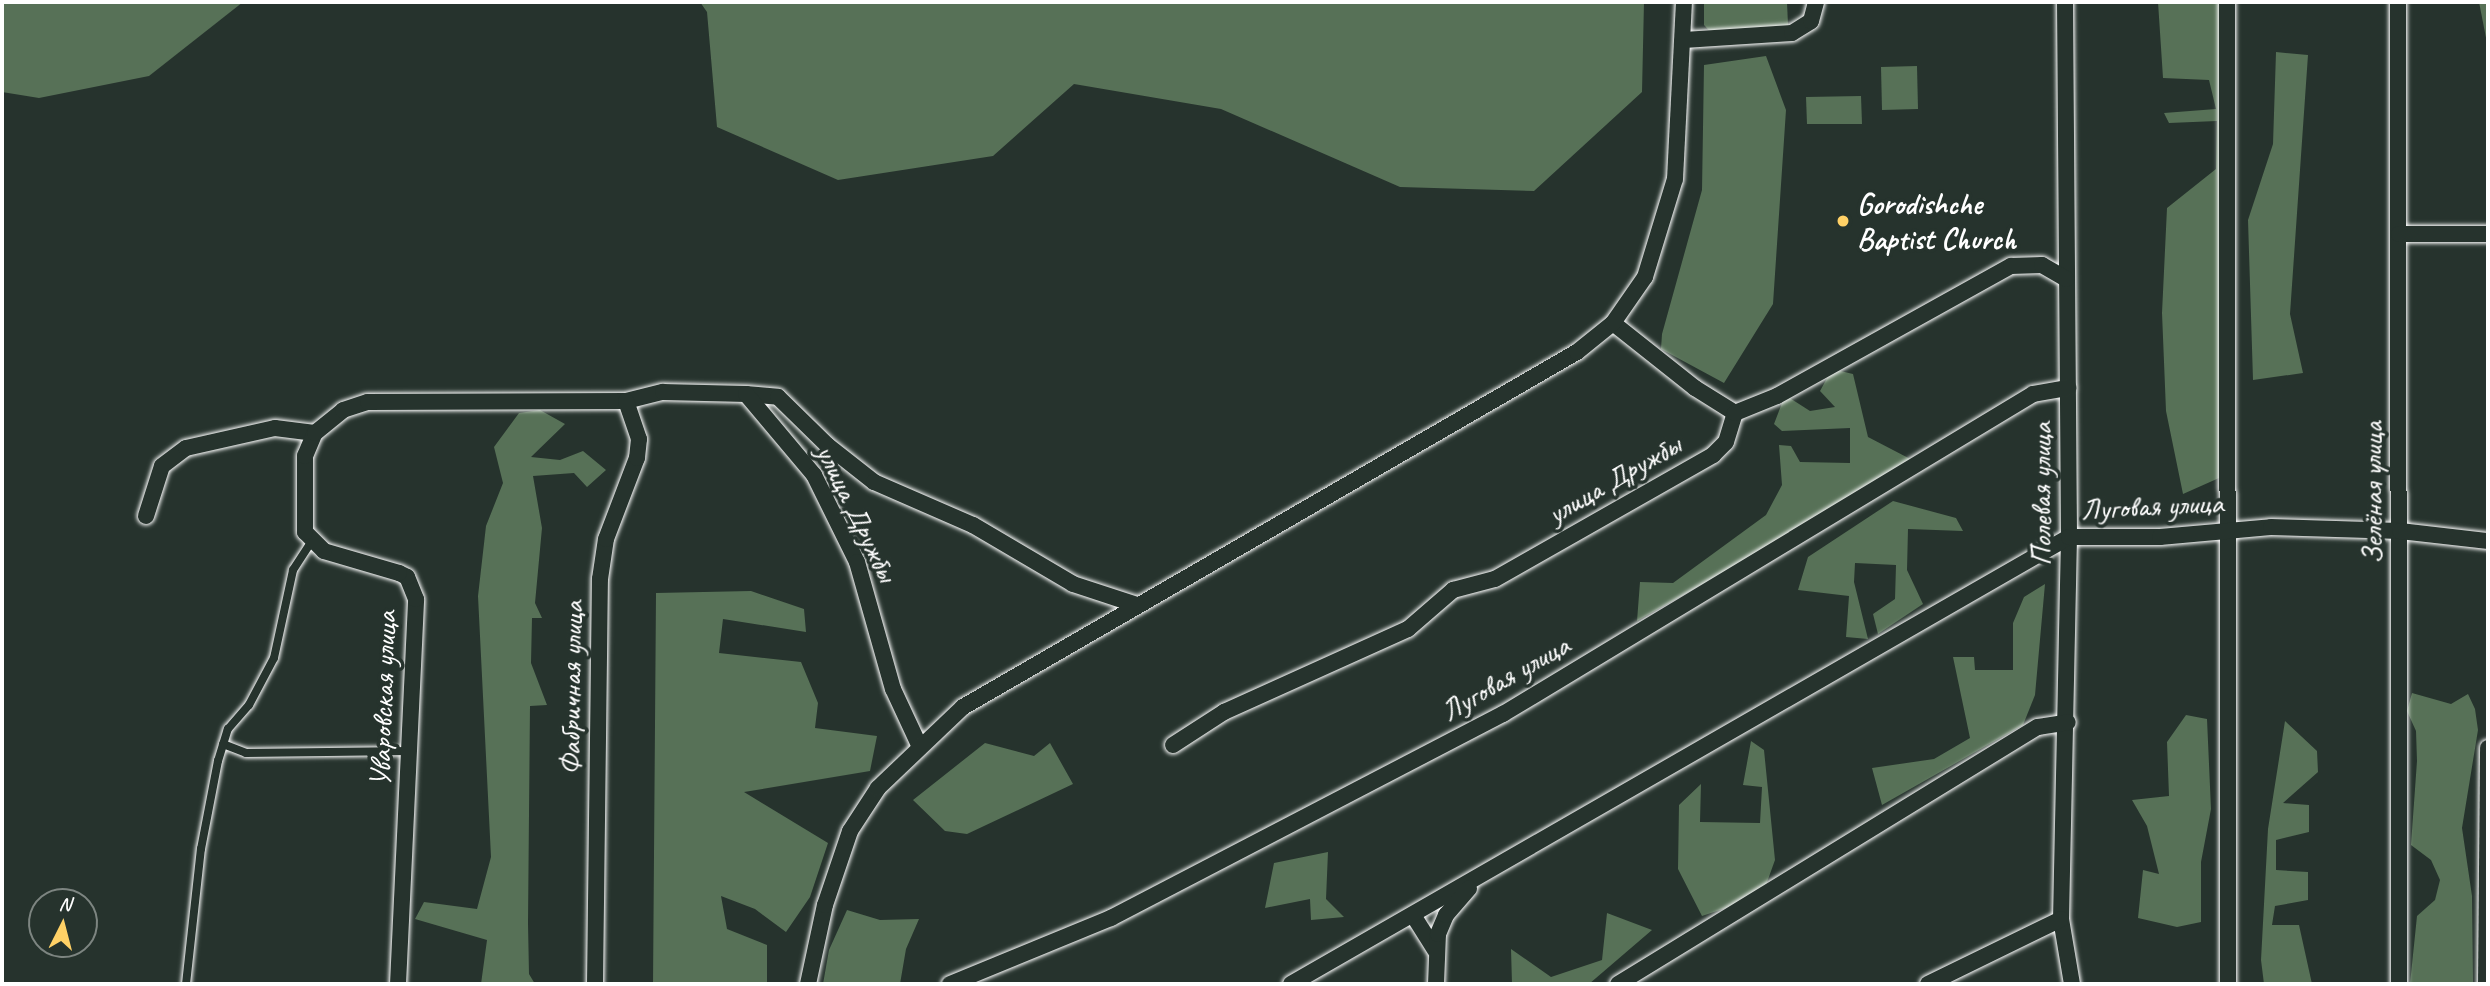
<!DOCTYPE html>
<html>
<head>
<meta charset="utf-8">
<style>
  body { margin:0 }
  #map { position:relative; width:2490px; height:986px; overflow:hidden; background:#26332d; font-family:Caveat,sans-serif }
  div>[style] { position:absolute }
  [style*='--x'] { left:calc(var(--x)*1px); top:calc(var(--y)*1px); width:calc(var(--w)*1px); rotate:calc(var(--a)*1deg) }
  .green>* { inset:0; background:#577157 }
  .roads { filter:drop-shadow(0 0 2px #fff) drop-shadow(0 0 2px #fff) }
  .service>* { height:8px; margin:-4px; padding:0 4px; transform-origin:4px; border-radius:4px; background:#26332d }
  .minor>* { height:16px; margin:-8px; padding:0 8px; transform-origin:8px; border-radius:8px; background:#26332d }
  .dots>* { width:19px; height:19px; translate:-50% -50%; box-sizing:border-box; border:4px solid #26332d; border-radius:50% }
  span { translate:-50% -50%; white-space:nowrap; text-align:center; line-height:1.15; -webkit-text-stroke:7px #26332d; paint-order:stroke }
  .poi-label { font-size:30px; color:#fff; font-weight:700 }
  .left { translate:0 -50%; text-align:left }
  .street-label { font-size:30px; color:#fff }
  .frame { position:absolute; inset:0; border:4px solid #fff; pointer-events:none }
  .north { position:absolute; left:28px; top:888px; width:70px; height:70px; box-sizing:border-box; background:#26332d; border:2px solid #7d8581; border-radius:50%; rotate:6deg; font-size:19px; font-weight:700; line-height:28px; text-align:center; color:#fff }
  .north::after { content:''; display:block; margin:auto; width:24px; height:32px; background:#ffd166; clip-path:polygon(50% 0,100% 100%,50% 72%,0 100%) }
</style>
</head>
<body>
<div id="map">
  <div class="green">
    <div style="clip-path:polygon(2px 2px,243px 2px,149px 76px,39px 98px,2px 92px)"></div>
    <div style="clip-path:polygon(700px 2px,1644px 2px,1642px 92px,1534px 191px,1400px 187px,1221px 109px,1074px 84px,993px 156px,838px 180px,717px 127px,707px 12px)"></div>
    <div style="clip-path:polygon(1704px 2px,1787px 2px,1788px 25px,1759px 41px,1716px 38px,1704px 25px)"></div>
    <div style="clip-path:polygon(2158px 2px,2220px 2px,2228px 474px,2183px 494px,2166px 411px,2162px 313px,2167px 208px,2216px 169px,2217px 121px,2169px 123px,2164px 113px,2216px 109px,2209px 80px,2163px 78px)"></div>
    <div style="clip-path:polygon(2479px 2px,2488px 2px,2488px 48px)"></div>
    <div style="clip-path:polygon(2276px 52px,2308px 55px,2290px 314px,2303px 373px,2253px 380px,2248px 220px,2273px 144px)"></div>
    <div style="clip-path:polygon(1766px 56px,1786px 110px,1773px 304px,1724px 383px,1661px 349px,1662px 334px,1702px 190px,1704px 65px)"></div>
    <div style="clip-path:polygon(1917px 66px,1918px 109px,1882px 110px,1881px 67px)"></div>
    <div style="clip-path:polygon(1861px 96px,1862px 124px,1807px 124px,1806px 97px)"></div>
    <div style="clip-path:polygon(1832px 369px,1853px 374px,1868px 437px,1918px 463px,1637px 621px,1640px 582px,1673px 583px,1766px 515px,1782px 485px,1779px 445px,1791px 446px,1800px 462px,1850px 463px,1850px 428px,1782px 431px,1774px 424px,1785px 395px,1810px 411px,1835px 407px,1820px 391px)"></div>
    <div style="clip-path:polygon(540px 410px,565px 424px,531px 457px,560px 460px,583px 451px,606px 470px,587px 487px,574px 473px,533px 476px,542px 528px,535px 603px,542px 618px,532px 618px,531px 663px,547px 705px,530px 706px,528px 923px,529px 974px,535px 984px,481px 984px,487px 940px,415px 919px,424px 902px,477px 909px,491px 857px,478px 596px,486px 526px,503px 483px,494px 447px,519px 413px)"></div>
    <div style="clip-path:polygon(1893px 501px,1956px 518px,1963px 531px,1908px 529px,1907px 570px,1923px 604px,1878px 634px,1873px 614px,1895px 599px,1896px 565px,1855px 563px,1854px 582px,1868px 639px,1846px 637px,1849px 596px,1798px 590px,1808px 557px)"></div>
    <div style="clip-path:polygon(2045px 584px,2035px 695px,2023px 725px,1882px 805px,1872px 768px,1934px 759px,1970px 738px,1953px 657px,1974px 657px,1975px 670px,2013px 670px,2013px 623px,2024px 597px)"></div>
    <div style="clip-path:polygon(751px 591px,804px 609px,806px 632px,723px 619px,719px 653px,801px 662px,818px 703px,815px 728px,877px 736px,870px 771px,744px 792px,828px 843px,810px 897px,786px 932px,755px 909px,721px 896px,727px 929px,767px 945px,767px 983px,653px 984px,656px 593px)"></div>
    <div style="clip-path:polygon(2412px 693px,2451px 704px,2468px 694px,2475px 709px,2478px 730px,2462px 828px,2472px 896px,2473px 984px,2410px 984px,2417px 916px,2435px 900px,2440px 880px,2431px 860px,2411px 845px,2417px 761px,2416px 731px,2407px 711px)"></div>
    <div style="clip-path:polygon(2186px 715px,2207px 719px,2211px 809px,2201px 862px,2201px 922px,2177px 927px,2138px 918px,2143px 870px,2159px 874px,2147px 826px,2132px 800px,2169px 796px,2167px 742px)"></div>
    <div style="clip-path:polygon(2285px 721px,2317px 751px,2318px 772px,2283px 803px,2309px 805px,2309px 832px,2276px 840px,2276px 870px,2308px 872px,2308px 900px,2275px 906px,2272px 925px,2299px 925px,2312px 984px,2264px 984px,2261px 960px,2268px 829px)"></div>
    <div style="clip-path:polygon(1751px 741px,1764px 750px,1775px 860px,1762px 896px,1702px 916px,1678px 869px,1679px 805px,1701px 784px,1700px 822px,1760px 823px,1762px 787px,1743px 785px)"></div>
    <div style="clip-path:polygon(985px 743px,1034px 756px,1050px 743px,1073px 784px,967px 834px,945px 831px,913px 800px)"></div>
    <div style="clip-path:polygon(1328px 852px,1326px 899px,1344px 917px,1311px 920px,1310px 899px,1265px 908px,1274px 863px)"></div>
    <div style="clip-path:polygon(847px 910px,880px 920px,919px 919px,906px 949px,900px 984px,823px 984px,829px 950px)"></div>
    <div style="clip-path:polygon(1607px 913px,1652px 930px,1589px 984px,1512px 984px,1511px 949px,1551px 977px,1602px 960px)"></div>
  </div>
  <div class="roads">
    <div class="service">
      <div style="--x:223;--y:744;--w:25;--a:21"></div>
      <div style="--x:246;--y:753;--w:163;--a:-0.7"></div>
      <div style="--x:186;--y:984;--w:136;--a:-83.7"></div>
      <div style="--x:201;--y:849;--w:90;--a:-79.1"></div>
      <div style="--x:218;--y:761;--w:34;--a:-73"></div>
      <div style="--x:228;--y:729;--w:32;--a:-49"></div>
      <div style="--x:249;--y:705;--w:53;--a:-62"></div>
      <div style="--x:274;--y:658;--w:90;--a:-77.8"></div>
      <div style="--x:293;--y:570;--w:33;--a:-57"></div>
    </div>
    <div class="minor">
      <div style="--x:2065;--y:2;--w:535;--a:89.57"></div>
      <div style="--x:2069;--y:537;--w:382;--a:91.2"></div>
      <div style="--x:2061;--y:919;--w:66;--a:80.4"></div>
      <div style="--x:2227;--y:2;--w:982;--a:89.94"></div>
      <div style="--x:2398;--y:2;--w:982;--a:89.94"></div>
      <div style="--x:1684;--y:40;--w:108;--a:-3.7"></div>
      <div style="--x:1792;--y:33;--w:22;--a:-32"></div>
      <div style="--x:1811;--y:21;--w:20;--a:-75"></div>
      <div style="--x:2399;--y:234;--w:89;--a:0"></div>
      <div style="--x:1613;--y:323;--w:105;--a:38.4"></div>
      <div style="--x:1695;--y:388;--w:47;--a:32"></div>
      <div style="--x:746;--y:394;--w:32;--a:5"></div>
      <div style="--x:778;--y:397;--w:69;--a:44.4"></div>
      <div style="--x:827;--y:445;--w:60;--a:38.2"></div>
      <div style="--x:874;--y:482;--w:108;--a:23.5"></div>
      <div style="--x:973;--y:525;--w:116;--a:30.5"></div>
      <div style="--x:1073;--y:584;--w:67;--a:18.2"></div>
      <div style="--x:146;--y:516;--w:52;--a:-72.3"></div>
      <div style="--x:162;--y:466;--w:30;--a:-37"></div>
      <div style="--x:186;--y:448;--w:91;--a:-12.7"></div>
      <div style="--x:275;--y:428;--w:40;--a:7.1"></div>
      <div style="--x:1173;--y:745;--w:61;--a:-32.9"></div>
      <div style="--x:1224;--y:712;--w:202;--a:-24.3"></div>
      <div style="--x:1408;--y:629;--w:60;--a:-40.9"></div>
      <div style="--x:1453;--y:590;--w:43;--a:-14.7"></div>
      <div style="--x:1495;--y:579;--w:251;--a:-29.6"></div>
      <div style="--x:1713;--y:455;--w:18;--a:-45"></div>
      <div style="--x:1726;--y:442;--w:30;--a:-73"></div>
      <div style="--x:1735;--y:413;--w:45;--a:-22"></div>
      <div style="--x:1777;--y:396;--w:268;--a:-29.1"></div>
      <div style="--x:2011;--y:266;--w:31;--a:-2"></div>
      <div style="--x:2042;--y:265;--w:28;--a:30"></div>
      <div style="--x:1413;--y:915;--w:41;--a:57.8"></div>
      <div style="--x:398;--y:984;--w:385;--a:-87.3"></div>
      <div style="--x:416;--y:599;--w:24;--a:-112"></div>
      <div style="--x:407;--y:577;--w:9;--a:-153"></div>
      <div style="--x:399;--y:573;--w:78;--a:-163.7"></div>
      <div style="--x:324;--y:551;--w:27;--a:-135"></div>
      <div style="--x:305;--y:532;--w:76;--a:-90"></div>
      <div style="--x:305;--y:456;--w:25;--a:-67"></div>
      <div style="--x:315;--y:433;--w:36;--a:-39"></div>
      <div style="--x:343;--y:410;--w:26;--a:-18"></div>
      <div style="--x:368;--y:402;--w:258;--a:-0.2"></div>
      <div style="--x:626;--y:401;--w:38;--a:-14"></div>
      <div style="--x:663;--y:392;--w:83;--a:1.4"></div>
      <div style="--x:746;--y:394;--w:106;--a:50"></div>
      <div style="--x:814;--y:475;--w:97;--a:63.7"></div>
      <div style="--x:857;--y:562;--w:132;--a:74.2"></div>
      <div style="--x:893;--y:689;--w:62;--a:65.1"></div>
      <div style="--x:595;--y:984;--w:405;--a:-89.3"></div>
      <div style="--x:600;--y:579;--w:40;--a:-81.5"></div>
      <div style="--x:606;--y:539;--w:87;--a:-69.1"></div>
      <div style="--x:637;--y:458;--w:19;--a:-84"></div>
      <div style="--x:639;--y:439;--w:40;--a:-108.9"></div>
      <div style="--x:808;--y:984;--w:81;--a:-77.9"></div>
      <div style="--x:825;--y:905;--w:78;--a:-71.3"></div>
      <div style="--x:850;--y:831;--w:51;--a:-56.9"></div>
      <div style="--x:878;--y:788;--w:117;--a:-43.6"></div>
      <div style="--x:963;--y:707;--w:709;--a:-30.04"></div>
      <div style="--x:1577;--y:352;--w:46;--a:-38.9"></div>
      <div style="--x:1613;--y:323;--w:56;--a:-55.2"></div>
      <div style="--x:1645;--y:277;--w:102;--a:-73"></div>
      <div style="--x:1675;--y:179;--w:177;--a:-87.1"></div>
      <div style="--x:950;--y:984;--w:174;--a:-22.3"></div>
      <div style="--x:1111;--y:918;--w:442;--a:-27.5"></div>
      <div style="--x:1503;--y:714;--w:619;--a:-31.12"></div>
      <div style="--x:2033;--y:394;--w:36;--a:-10"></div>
      <div style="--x:1291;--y:984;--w:897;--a:-29.88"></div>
      <div style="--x:2069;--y:537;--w:91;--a:0"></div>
      <div style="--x:2160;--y:537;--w:111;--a:-5.1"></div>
      <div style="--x:2271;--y:527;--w:129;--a:1.8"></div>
      <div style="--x:2400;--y:531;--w:89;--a:6.5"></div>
      <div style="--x:1436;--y:984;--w:50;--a:-87.7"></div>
      <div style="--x:1438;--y:934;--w:21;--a:-67"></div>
      <div style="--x:1446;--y:915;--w:35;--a:-49"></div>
      <div style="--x:1618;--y:984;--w:492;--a:-31.5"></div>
      <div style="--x:2038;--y:727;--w:30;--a:-9"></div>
      <div style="--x:1928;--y:984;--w:148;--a:-26"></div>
      <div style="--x:2486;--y:984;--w:236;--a:-89.5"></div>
    </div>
  </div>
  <div class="dots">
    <div style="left:1843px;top:221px;background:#ffd166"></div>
  </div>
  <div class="poi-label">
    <span class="left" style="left:1857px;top:221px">Gorodishche<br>Baptist Church</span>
  </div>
  <div class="street-label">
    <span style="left:1614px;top:479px;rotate:-30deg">улица Дружбы</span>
    <span style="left:2372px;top:493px;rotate:-90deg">Зелёная улица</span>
    <span style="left:2041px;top:494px;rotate:-90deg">Полевая улица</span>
    <span style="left:2152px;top:506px;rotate:-3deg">Луговая улица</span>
    <span style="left:857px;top:513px;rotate:64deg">улица Дружбы</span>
    <span style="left:1505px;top:678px;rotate:-30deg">Луговая улица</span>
    <span style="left:571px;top:688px;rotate:-89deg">Фабричная улица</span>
    <span style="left:383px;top:699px;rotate:-88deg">Уваровская улица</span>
  </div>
  <div class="frame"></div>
  <div class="north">N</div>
</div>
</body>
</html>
